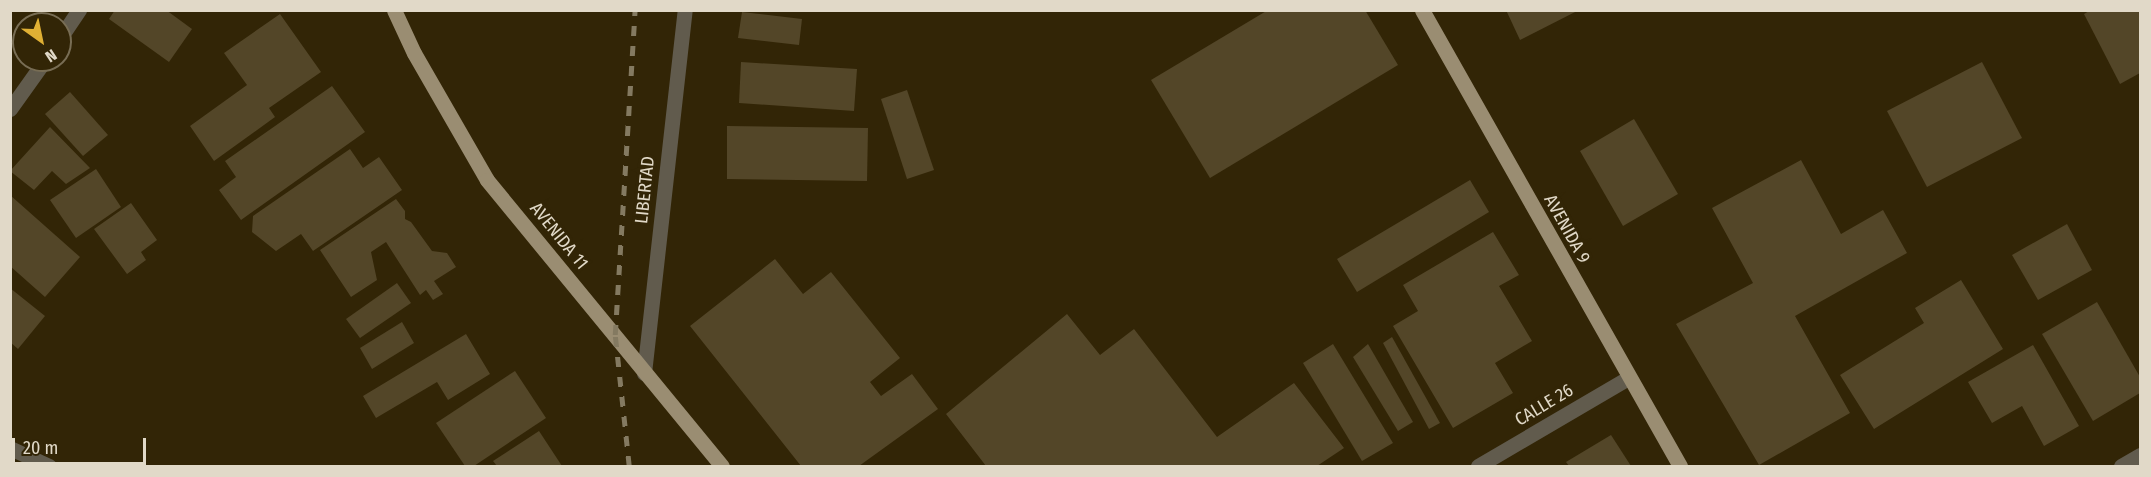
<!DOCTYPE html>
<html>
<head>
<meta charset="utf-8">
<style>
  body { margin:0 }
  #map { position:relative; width:2151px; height:477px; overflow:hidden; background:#322506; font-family:"Fira Sans Condensed",sans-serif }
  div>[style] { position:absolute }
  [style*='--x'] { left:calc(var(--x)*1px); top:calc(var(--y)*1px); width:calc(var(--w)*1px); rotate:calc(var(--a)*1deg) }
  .building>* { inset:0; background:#534628 }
  .minor>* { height:15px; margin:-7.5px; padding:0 7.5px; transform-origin:7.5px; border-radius:7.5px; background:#615b4d }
  .major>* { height:15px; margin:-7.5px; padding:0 7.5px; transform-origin:7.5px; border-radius:7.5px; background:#9a8d72 }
  .rail>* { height:4.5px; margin-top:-2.25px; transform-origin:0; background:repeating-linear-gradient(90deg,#847a61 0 10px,transparent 0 20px) }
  span { translate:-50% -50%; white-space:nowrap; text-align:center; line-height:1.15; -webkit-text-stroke:6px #322506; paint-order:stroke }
  .street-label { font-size:18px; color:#e1d9c8 }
  .frame { position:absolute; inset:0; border:12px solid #e1d9c8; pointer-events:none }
  .north { position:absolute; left:12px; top:12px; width:60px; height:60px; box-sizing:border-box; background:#322506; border:2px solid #786d54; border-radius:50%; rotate:147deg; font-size:16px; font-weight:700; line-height:24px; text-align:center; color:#e1d9c8 }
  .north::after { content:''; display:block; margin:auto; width:21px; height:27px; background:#e0b034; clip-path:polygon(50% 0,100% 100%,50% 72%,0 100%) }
  .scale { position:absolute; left:12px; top:438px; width:134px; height:27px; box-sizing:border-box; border:3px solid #e1d9c8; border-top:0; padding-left:8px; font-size:18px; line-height:21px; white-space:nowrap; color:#e1d9c8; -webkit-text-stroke:4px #322506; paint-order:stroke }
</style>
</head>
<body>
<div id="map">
  <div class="building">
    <div style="clip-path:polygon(115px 10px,166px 10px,192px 29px,169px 62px,109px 19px)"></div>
    <div style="clip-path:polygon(1268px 10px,1365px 10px,1398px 65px,1210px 178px,1151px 80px)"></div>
    <div style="clip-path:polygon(1506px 10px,1579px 10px,1520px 40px)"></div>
    <div style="clip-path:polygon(2091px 10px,2140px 10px,2140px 73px,2120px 84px,2084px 14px)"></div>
    <div style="clip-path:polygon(742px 12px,802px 19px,799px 45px,738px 38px)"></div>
    <div style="clip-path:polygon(280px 14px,321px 72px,269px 108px,275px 117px,214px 161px,190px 126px,247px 85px,224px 53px)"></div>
    <div style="clip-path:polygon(741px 62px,857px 69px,854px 111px,739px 103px)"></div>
    <div style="clip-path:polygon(1982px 62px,2022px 138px,1927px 187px,1887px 111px)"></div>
    <div style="clip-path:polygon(332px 86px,365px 132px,241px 220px,219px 190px,236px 177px,225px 161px)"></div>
    <div style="clip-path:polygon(907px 90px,934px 170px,907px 179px,881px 99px)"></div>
    <div style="clip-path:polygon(70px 92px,108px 135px,83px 156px,45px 114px)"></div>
    <div style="clip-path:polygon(1634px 119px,1678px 194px,1623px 226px,1580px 151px)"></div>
    <div style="clip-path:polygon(727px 126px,868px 128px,867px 181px,727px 179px)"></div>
    <div style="clip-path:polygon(50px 127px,90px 168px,66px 184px,52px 171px,34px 190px,10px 171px)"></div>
    <div style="clip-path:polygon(350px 149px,363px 168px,379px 157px,402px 190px,313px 251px,301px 234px,276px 251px,252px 232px,253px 216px)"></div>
    <div style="clip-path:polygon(1801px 160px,1841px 234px,1883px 210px,1907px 253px,1795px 316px,1850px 413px,1759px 465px,1676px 324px,1753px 283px,1712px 208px)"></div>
    <div style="clip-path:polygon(96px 169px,121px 207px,76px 238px,50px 200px)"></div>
    <div style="clip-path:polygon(1470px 180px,1489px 212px,1357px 292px,1337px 259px)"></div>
    <div style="clip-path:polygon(10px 195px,80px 257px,45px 297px,10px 266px)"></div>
    <div style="clip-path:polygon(396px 199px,405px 211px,405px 219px,411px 222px,432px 251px,447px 253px,456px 267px,434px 281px,443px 294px,433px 300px,426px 290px,420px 295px,386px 242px,371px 252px,377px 280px,351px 297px,320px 250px)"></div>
    <div style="clip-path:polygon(131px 203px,157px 240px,141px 252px,146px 260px,127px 274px,94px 229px)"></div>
    <div style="clip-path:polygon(2067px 224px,2092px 270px,2038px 300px,2012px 255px)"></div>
    <div style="clip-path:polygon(1493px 232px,1519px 275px,1499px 286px,1532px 341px,1495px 363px,1513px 393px,1453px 428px,1393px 326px,1418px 311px,1403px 285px)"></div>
    <div style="clip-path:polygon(775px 259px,803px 294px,831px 272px,900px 358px,870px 382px,881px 396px,912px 374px,938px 409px,859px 466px,801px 466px,690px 326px)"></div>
    <div style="clip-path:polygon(1961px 280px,2003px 349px,1874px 429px,1840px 375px,1924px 323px,1915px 308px)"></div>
    <div style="clip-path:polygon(397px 283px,411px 303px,360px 338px,346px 319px)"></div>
    <div style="clip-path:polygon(10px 288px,45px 316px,18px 349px,10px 342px)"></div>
    <div style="clip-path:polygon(2097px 302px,2140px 377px,2140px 393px,2093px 421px,2042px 334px)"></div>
    <div style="clip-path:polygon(1067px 314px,1100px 355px,1134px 329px,1217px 437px,1294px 383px,1344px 448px,1317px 466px,986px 466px,946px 414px)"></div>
    <div style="clip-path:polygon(402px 322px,414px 343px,372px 369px,360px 348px)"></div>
    <div style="clip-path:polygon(466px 334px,490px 374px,448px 400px,437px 382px,376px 418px,363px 396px)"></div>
    <div style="clip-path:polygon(1392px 337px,1440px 423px,1429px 429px,1383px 343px)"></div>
    <div style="clip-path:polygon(1333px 344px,1393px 443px,1362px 461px,1303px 363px)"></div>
    <div style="clip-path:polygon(1368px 344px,1413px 422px,1398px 431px,1353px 357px)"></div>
    <div style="clip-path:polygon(2033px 345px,2079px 426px,2044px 446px,2022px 406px,1992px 423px,1968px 382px)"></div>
    <div style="clip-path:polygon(515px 371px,546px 418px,474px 466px,465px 466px,436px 423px)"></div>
    <div style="clip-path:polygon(539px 431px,562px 466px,497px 466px,493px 461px)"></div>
    <div style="clip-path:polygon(1611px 435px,1631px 466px,1569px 466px,1566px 462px)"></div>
  </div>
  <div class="minor">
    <div style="--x:60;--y:38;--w:34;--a:-56"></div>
    <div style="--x:10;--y:109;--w:60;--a:-54.5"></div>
    <div style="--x:644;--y:373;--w:365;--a:-83.6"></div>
    <div style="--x:10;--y:448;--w:43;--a:24.8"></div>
    <div style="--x:1478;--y:466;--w:174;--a:-30.4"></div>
    <div style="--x:2121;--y:466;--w:22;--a:-30"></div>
  </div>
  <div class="major">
    <div style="--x:394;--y:10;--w:47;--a:65.1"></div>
    <div style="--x:414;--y:53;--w:146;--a:60.1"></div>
    <div style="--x:487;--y:180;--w:370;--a:50.6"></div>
    <div style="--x:1422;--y:10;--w:524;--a:60.5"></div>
  </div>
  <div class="rail">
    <div style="--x:629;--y:466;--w:132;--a:-96.1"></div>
    <div style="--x:615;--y:335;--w:326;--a:-86.5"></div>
  </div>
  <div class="street-label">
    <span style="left:645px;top:190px;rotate:-84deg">LIBERTAD</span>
    <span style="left:1567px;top:229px;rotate:61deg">AVENIDA 9</span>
    <span style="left:559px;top:236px;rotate:51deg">AVENIDA 11</span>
    <span style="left:1544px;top:405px;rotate:-31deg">CALLE 26</span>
  </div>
  <div class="frame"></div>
  <div class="north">N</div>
  <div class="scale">20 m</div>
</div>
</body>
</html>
